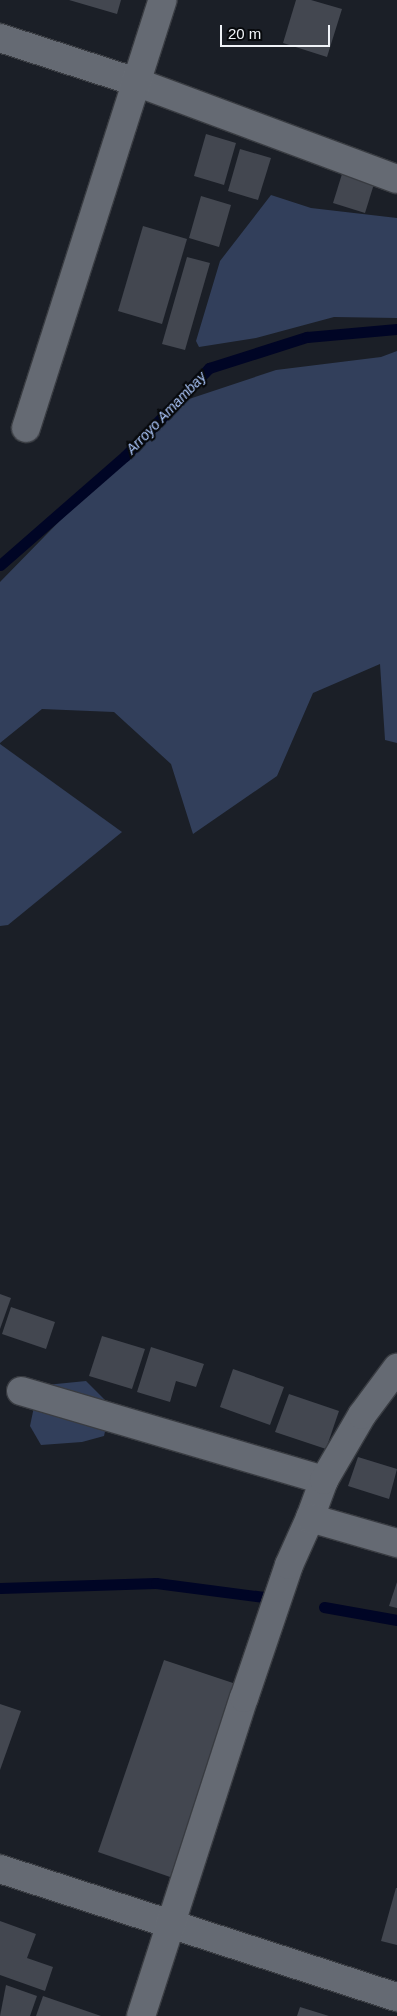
<!DOCTYPE html>
<style>
body{margin:0}
#map{position:relative;width:397px;height:2016px;overflow:hidden;background:#1b1f27;font-family:Helvetica,sans-serif}
div>[style]{position:absolute}
[style*='--x']{left:calc(var(--x)*1px);top:calc(var(--y)*1px);width:calc(var(--w)*1px);rotate:calc(var(--a)*1deg)}
.green>*{inset:0;background:#323f5b}
.stream>*{height:11px;margin:-5.5px;padding:0 5.5px;transform-origin:5.5px;border-radius:5.5px;background:#000525}
.building>*{inset:0;background:#434750}
.roads{filter:drop-shadow(1px 0 #393c42) drop-shadow(-1px 0 #393c42) drop-shadow(0 1px #393c42) drop-shadow(0 -1px #393c42)}
.minor>*{height:28px;margin:-14px;padding:0 14px;transform-origin:14px;border-radius:14px;background:#656a73}
span{translate:-50% -50%;white-space:nowrap;text-align:center;line-height:1.15;-webkit-text-stroke:4.5px #07090c;paint-order:stroke}
.water-label{font-size:14px;color:#acc7fb;font-style:italic}
.scale{position:absolute;left:220px;top:25px;width:110px;height:22px;box-sizing:border-box;border:2px solid #f0f3f8;border-top:0;padding-left:6px;font-size:15px;line-height:18px;white-space:nowrap;color:#f0f3f8;-webkit-text-stroke:4px #07090c;paint-order:stroke}
</style>
<div id="map">
<div class="green">
<div style="clip-path:polygon(271px 195px,311px 208px,397px 218px,397px 318px,334px 317px,256px 338px,199px 347px,196px 341px,220px 261px)"></div>
<div style="clip-path:polygon(397px 351px,397px 743px,385px 740px,380px 664px,313px 693px,277px 776px,193px 834px,171px 764px,114px 712px,42px 709px,0 743px,0 582px,174px 404px,276px 370px,381px 357px)"></div>
<div style="clip-path:polygon(0 744px,122px 832px,8px 925px,0 926px)"></div>
<div style="clip-path:polygon(86px 1381px,111px 1406px,104px 1436px,82px 1442px,41px 1445px,30px 1426px,35px 1402px,46px 1385px)"></div>
</div>
<div class="stream">
<div style="--x:0;--y:565;--w:166;--a:-41.1"></div>
<div style="--x:125;--y:456;--w:122;--a:-46.3"></div>
<div style="--x:209;--y:368;--w:103;--a:-17.6"></div>
<div style="--x:307;--y:337;--w:90;--a:-5.1"></div>
<div style="--x:0;--y:1588;--w:156;--a:-1.8"></div>
<div style="--x:156;--y:1583;--w:109;--a:7.4"></div>
<div style="--x:324;--y:1607;--w:74;--a:10.1"></div>
</div>
<div class="building">
<div style="clip-path:polygon(69px 0,121px 0,117px 14px)"></div>
<div style="clip-path:polygon(296px 0,311px 0,342px 9px,327px 57px,283px 43px)"></div>
<div style="clip-path:polygon(206px 134px,236px 143px,224px 185px,194px 176px)"></div>
<div style="clip-path:polygon(240px 149px,271px 158px,258px 200px,228px 191px)"></div>
<div style="clip-path:polygon(342px 174px,374px 184px,365px 213px,333px 203px)"></div>
<div style="clip-path:polygon(201px 196px,231px 205px,219px 247px,189px 238px)"></div>
<div style="clip-path:polygon(143px 226px,187px 239px,162px 324px,118px 311px)"></div>
<div style="clip-path:polygon(187px 257px,210px 263px,185px 350px,162px 344px)"></div>
<div style="clip-path:polygon(0 1294px,11px 1298px,0 1329px)"></div>
<div style="clip-path:polygon(11px 1307px,55px 1322px,46px 1349px,2px 1334px)"></div>
<div style="clip-path:polygon(102px 1336px,145px 1349px,132px 1389px,89px 1376px)"></div>
<div style="clip-path:polygon(151px 1347px,204px 1364px,196px 1387px,176px 1381px,170px 1402px,137px 1392px)"></div>
<div style="clip-path:polygon(233px 1369px,284px 1387px,270px 1425px,220px 1407px)"></div>
<div style="clip-path:polygon(289px 1394px,339px 1411px,326px 1449px,275px 1432px)"></div>
<div style="clip-path:polygon(358px 1457px,397px 1469px,389px 1499px,348px 1486px)"></div>
<div style="clip-path:polygon(397px 1582px,397px 1608px,389px 1606px)"></div>
<div style="clip-path:polygon(164px 1660px,239px 1685px,173px 1878px,98px 1852px)"></div>
<div style="clip-path:polygon(0 1704px,21px 1711px,0 1770px)"></div>
<div style="clip-path:polygon(396px 1888px,397px 1888px,397px 1945px,381px 1941px)"></div>
<div style="clip-path:polygon(0 1921px,36px 1934px,27px 1958px,53px 1967px,45px 1991px,0 1975px)"></div>
<div style="clip-path:polygon(6px 1985px,37px 1996px,30px 2016px,0 2016px)"></div>
<div style="clip-path:polygon(43px 1996px,101px 2016px,36px 2016px)"></div>
<div style="clip-path:polygon(300px 2007px,329px 2016px,297px 2016px)"></div>
</div>
<div class="roads">
<div class="minor">
<div style="--x:0;--y:38;--w:143;--a:17.9"></div>
<div style="--x:136;--y:82;--w:278;--a:20.4"></div>
<div style="--x:26;--y:428;--w:449;--a:-72.3"></div>
<div style="--x:21;--y:1391;--w:316;--a:16.4"></div>
<div style="--x:324;--y:1480;--w:40;--a:110.2"></div>
<div style="--x:324;--y:1480;--w:75;--a:-59.7"></div>
<div style="--x:362;--y:1415;--w:59;--a:-53.3"></div>
<div style="--x:0;--y:1869;--w:417;--a:17.9"></div>
<div style="--x:141;--y:2016;--w:334;--a:-72.1"></div>
<div style="--x:244;--y:1698;--w:140;--a:-71.3"></div>
<div style="--x:289;--y:1565;--w:51;--a:-65.9"></div>
<div style="--x:310;--y:1518;--w:91;--a:16"></div>
</div>
</div>
<div class="water-label">
<span style="left:166px;top:413px;rotate:-46deg">Arroyo Amambay</span>
</div>
<div class="scale">20 m</div>
</div>
